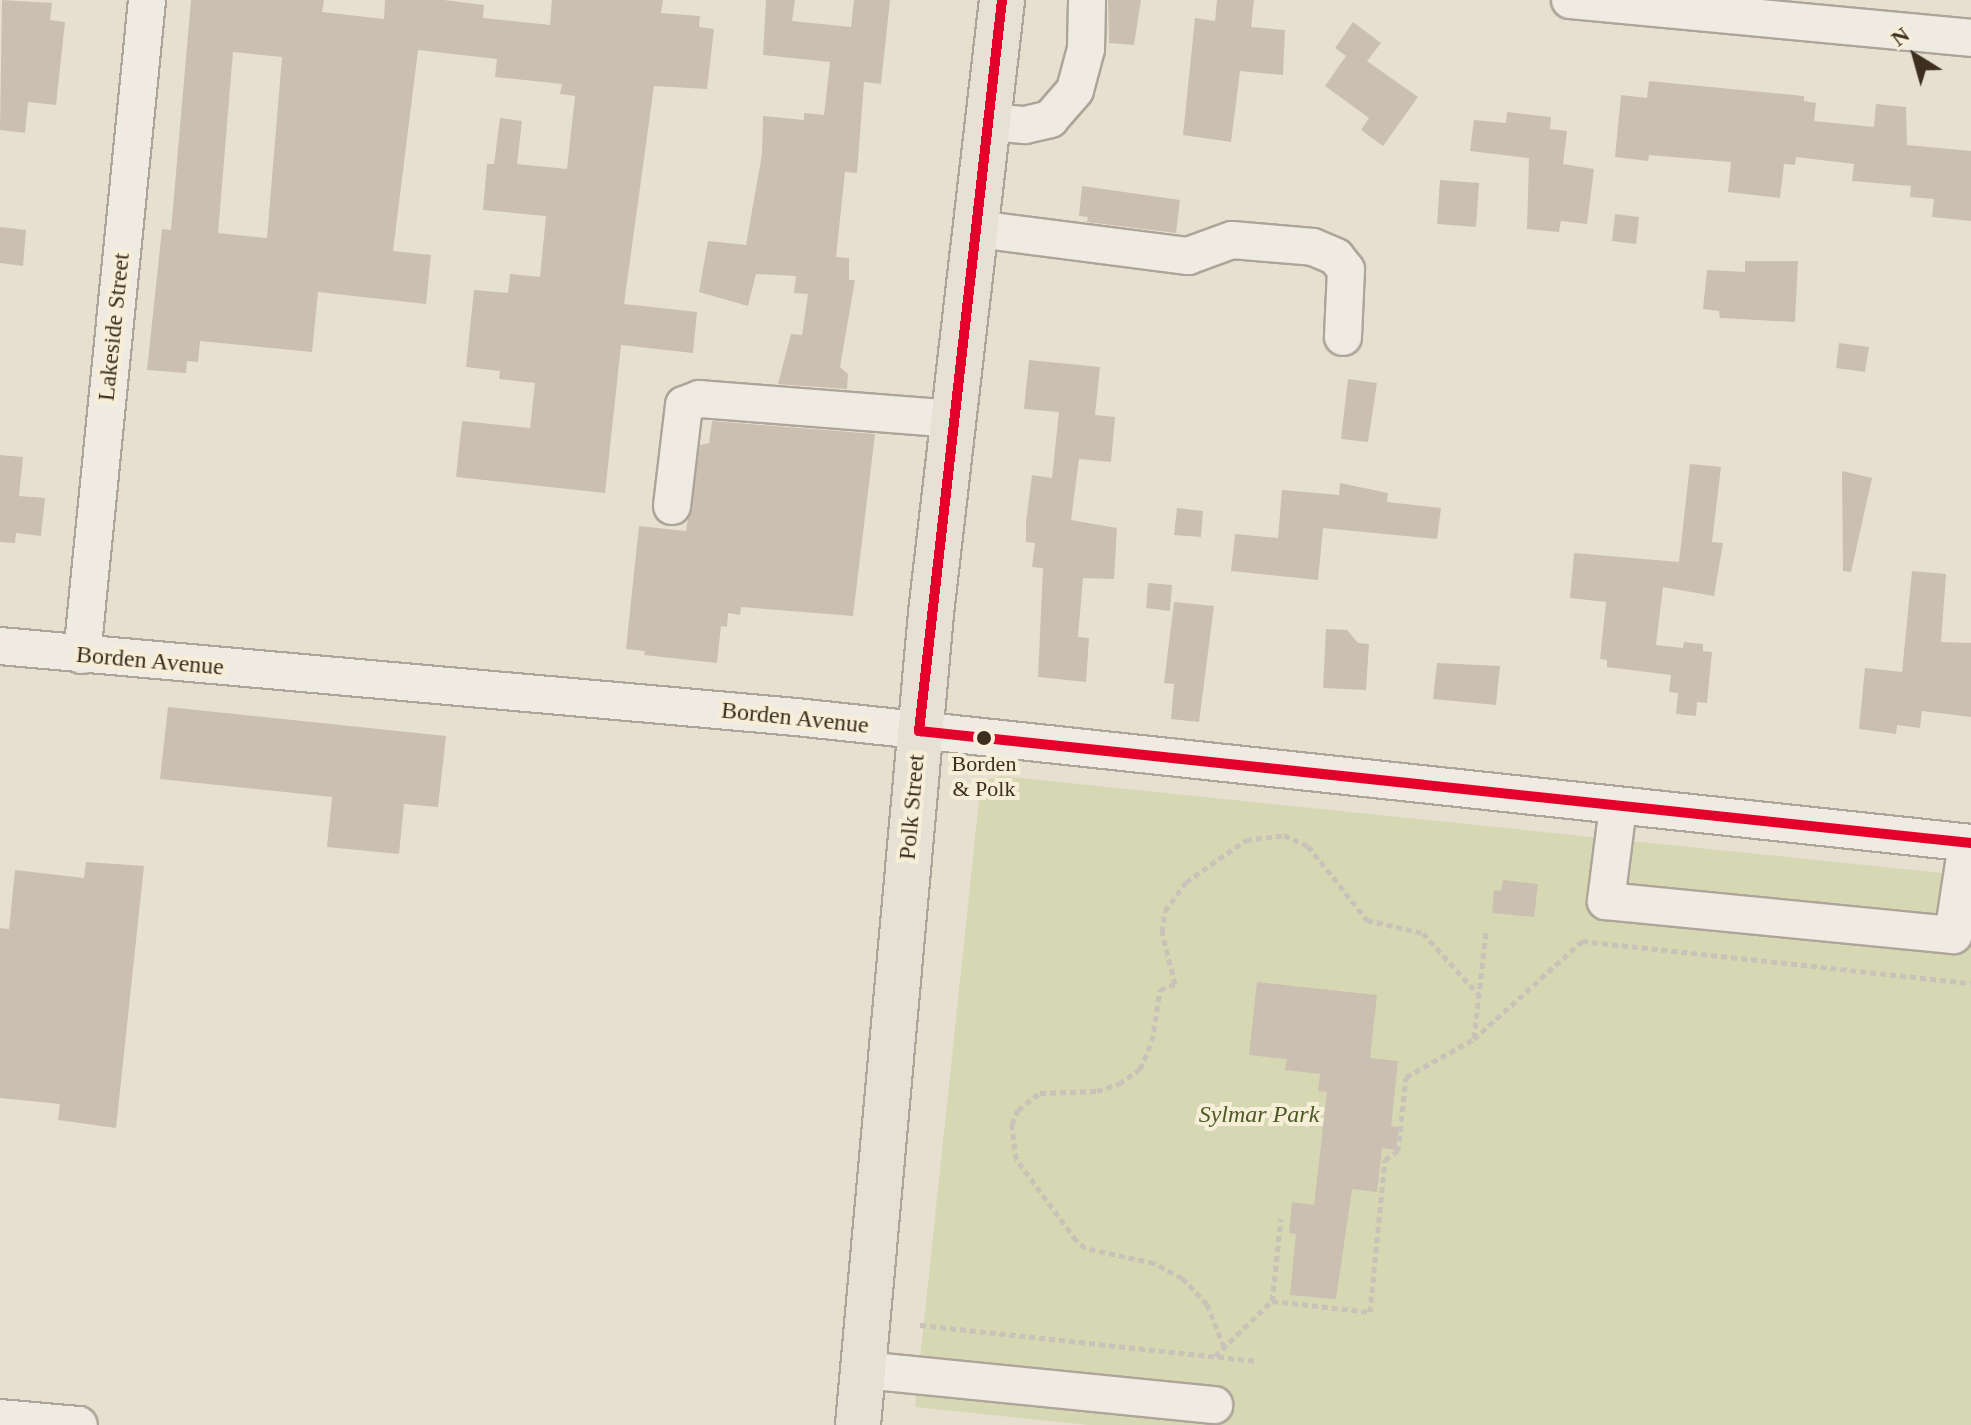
<!DOCTYPE html>
<style>
body{margin:0}
#map{position:relative;width:1971px;height:1425px;overflow:hidden;background:#e7e0d1;font-family:"Times New Roman",serif}
div>[style]{position:absolute}
[style*='--x']{left:calc(var(--x)*1px);top:calc(var(--y)*1px);width:calc(var(--w)*1px);rotate:calc(var(--a)*1deg)}
.green>*{inset:0;background:#d6d7b3}
.building>*{inset:0;background:#cbbfb2}
.path>*{height:5px;margin-top:-2.5px;transform-origin:0;background:repeating-linear-gradient(90deg,#c8c2b9 0 6px,transparent 0 10px)}
.roads{filter:drop-shadow(2px 0 #ada599) drop-shadow(-2px 0 #ada599) drop-shadow(0 2px #ada599) drop-shadow(0 -2px #ada599)}
.minor>*{height:36px;margin:-18px;padding:0 18px;transform-origin:18px;border-radius:18px;background:#efebe3}
.major>*{height:44px;margin:-22px;padding:0 22px;transform-origin:22px;border-radius:22px;background:#e6e1d4}
.bus-1>*{height:10px;margin:-5px;padding:0 5px;transform-origin:5px;border-radius:5px;background:#e4002b}
.dots>*{width:22px;height:22px;translate:-50% -50%;box-sizing:border-box;border:4px solid #f7eed8;border-radius:50%}
span{translate:-50% -50%;white-space:nowrap;text-align:center;line-height:1.15;-webkit-text-stroke:8px #f7eed8;paint-order:stroke}
.bus-label{font-size:22px;color:#3d2e20}
.street-label{font-size:24px;color:#3d2e20}
.park-label{font-size:24px;color:#4d5a26;font-style:italic}
.north{position:absolute;left:1875px;top:16px;width:80px;height:80px;-webkit-text-stroke:6px #f7eed8;paint-order:stroke;rotate:323deg;font-size:22px;font-weight:700;line-height:32px;text-align:center;color:#3d2e20}
.north::after{content:'';display:block;margin:auto;width:28px;height:36px;background:#3d2e20;clip-path:polygon(50% 0,100% 100%,50% 72%,0 100%)}
</style>
<div id="map">
<div class="green">
<div style="clip-path:polygon(1001px 776px,1971px 876px,1971px 1425px,1089px 1425px,915px 1407px,980px 791px,987px 780px)"></div>
</div>
<div class="building">
<div style="clip-path:polygon(2px 0,52px 3px,50px 20px,65px 22px,56px 105px,28px 102px,25px 133px,0 130px)"></div>
<div style="clip-path:polygon(evenodd,191px 0,324px 0,322px 12px,384px 19px,385px 0,444px 0,484px 5px,483px 18px,550px 25px,552px 0,663px 0,661px 13px,700px 16px,699px 27px,714px 29px,707px 89px,654px 86px,624px 304px,697px 312px,693px 353px,621px 345px,605px 493px,456px 477px,462px 421px,530px 428px,535px 383px,499px 379px,500px 371px,466px 367px,474px 290px,508px 293px,510px 274px,540px 277px,546px 216px,483px 210px,487px 164px,494px 164px,500px 118px,522px 121px,517px 164px,567px 169px,575px 96px,560px 94px,562px 84px,495px 77px,497px 59px,418px 50px,393px 251px,431px 255px,426px 304px,318px 292px,312px 352px,200px 341px,198px 362px,187px 361px,186px 373px,147px 370px,162px 229px,171px 230px,191px 0,233px 52px,282px 57px,267px 238px,218px 233px,233px 52px)"></div>
<div style="clip-path:polygon(766px 0,795px 0,792px 21px,851px 27px,854px 0,890px 0,881px 84px,864px 82px,857px 173px,845px 172px,836px 257px,849px 258px,849px 280px,855px 280px,840px 367px,848px 374px,847px 389px,778px 384px,791px 334px,802px 335px,808px 294px,794px 293px,796px 276px,756px 274px,748px 306px,699px 292px,708px 241px,746px 245px,762px 154px,763px 116px,804px 120px,804px 113px,824px 115px,830px 62px,763px 55px)"></div>
<div style="clip-path:polygon(1108px 0,1141px 0,1134px 45px,1109px 43px)"></div>
<div style="clip-path:polygon(1217px 0,1254px 0,1251px 27px,1285px 30px,1283px 75px,1240px 71px,1231px 142px,1183px 135px,1195px 18px,1215px 21px)"></div>
<div style="clip-path:polygon(1353px 22px,1381px 43px,1367px 61px,1418px 97px,1383px 146px,1361px 130px,1369px 118px,1325px 86px,1346px 56px,1335px 48px)"></div>
<div style="clip-path:polygon(1649px 81px,1804px 96px,1804px 101px,1816px 103px,1814px 121px,1874px 127px,1876px 104px,1906px 107px,1907px 145px,1971px 151px,1971px 221px,1932px 217px,1934px 199px,1910px 197px,1911px 186px,1852px 181px,1854px 164px,1796px 157px,1795px 165px,1784px 164px,1780px 198px,1728px 192px,1731px 162px,1649px 155px,1648px 161px,1615px 157px,1621px 95px,1647px 98px)"></div>
<div style="clip-path:polygon(1507px 112px,1551px 117px,1550px 129px,1567px 131px,1563px 164px,1594px 169px,1587px 224px,1561px 221px,1559px 232px,1527px 229px,1529px 158px,1470px 151px,1474px 120px,1506px 123px)"></div>
<div style="clip-path:polygon(1440px 180px,1479px 183px,1476px 227px,1437px 224px)"></div>
<div style="clip-path:polygon(1082px 186px,1180px 200px,1176px 233px,1087px 222px,1088px 217px,1079px 216px)"></div>
<div style="clip-path:polygon(1615px 214px,1639px 217px,1636px 244px,1612px 241px)"></div>
<div style="clip-path:polygon(0 227px,26px 230px,23px 266px,0 263px)"></div>
<div style="clip-path:polygon(1745px 261px,1798px 261px,1795px 322px,1720px 318px,1719px 311px,1703px 309px,1707px 270px,1745px 272px)"></div>
<div style="clip-path:polygon(1839px 343px,1869px 347px,1865px 372px,1836px 368px)"></div>
<div style="clip-path:polygon(1029px 360px,1100px 367px,1095px 415px,1115px 417px,1111px 462px,1079px 459px,1071px 520px,1117px 528px,1114px 579px,1083px 578px,1078px 637px,1089px 638px,1086px 682px,1038px 677px,1043px 568px,1032px 567px,1035px 543px,1026px 542px,1026px 522px,1032px 475px,1052px 478px,1059px 412px,1024px 409px)"></div>
<div style="clip-path:polygon(1348px 379px,1377px 383px,1368px 442px,1341px 439px)"></div>
<div style="clip-path:polygon(712px 421px,875px 434px,853px 616px,741px 607px,740px 615px,728px 613px,727px 627px,721px 626px,717px 663px,644px 655px,645px 651px,626px 649px,639px 526px,686px 531px,700px 445px,709px 443px)"></div>
<div style="clip-path:polygon(0 455px,23px 457px,19px 496px,45px 498px,41px 536px,16px 533px,15px 543px,0 542px)"></div>
<div style="clip-path:polygon(1690px 464px,1721px 467px,1712px 542px,1723px 543px,1714px 596px,1663px 587px,1656px 645px,1683px 648px,1684px 642px,1703px 644px,1703px 651px,1712px 652px,1707px 703px,1697px 702px,1696px 716px,1676px 714px,1678px 693px,1669px 692px,1671px 675px,1607px 667px,1607px 660px,1600px 659px,1606px 602px,1570px 598px,1574px 553px,1679px 562px)"></div>
<div style="clip-path:polygon(1842px 471px,1872px 478px,1851px 572px,1843px 571px)"></div>
<div style="clip-path:polygon(1340px 483px,1388px 493px,1387px 502px,1441px 508px,1437px 539px,1323px 528px,1318px 580px,1231px 571px,1235px 534px,1278px 538px,1282px 490px,1339px 495px)"></div>
<div style="clip-path:polygon(1177px 508px,1203px 511px,1201px 537px,1174px 535px)"></div>
<div style="clip-path:polygon(1912px 571px,1946px 574px,1941px 642px,1971px 643px,1971px 717px,1922px 711px,1920px 728px,1897px 725px,1896px 734px,1859px 729px,1865px 668px,1902px 672px)"></div>
<div style="clip-path:polygon(1148px 583px,1172px 585px,1170px 611px,1146px 608px)"></div>
<div style="clip-path:polygon(1174px 602px,1214px 606px,1199px 722px,1171px 719px,1174px 684px,1164px 683px)"></div>
<div style="clip-path:polygon(1326px 629px,1347px 630px,1358px 643px,1369px 644px,1366px 690px,1323px 688px)"></div>
<div style="clip-path:polygon(1437px 663px,1500px 666px,1496px 705px,1433px 699px)"></div>
<div style="clip-path:polygon(168px 707px,446px 736px,438px 807px,404px 804px,399px 854px,327px 847px,332px 797px,160px 779px)"></div>
<div style="clip-path:polygon(86px 862px,144px 866px,116px 1128px,58px 1120px,60px 1104px,0 1098px,0 928px,9px 929px,15px 870px,84px 878px)"></div>
<div style="clip-path:polygon(1503px 880px,1538px 884px,1534px 917px,1492px 913px,1494px 890px,1501px 891px)"></div>
<div style="clip-path:polygon(1257px 982px,1377px 995px,1370px 1058px,1398px 1061px,1391px 1126px,1399px 1127px,1396px 1150px,1382px 1148px,1377px 1192px,1352px 1189px,1336px 1299px,1290px 1295px,1296px 1234px,1289px 1233px,1292px 1202px,1314px 1205px,1327px 1092px,1318px 1091px,1320px 1074px,1285px 1070px,1287px 1059px,1249px 1055px)"></div>
</div>
<div class="path">
<div style="--x:1474;--y:1038;--w:107;--a:-83.5"></div>
<div style="--x:1272;--y:1301;--w:99;--a:6.4"></div>
<div style="--x:1370;--y:1312;--w:153;--a:-84.4"></div>
<div style="--x:1385;--y:1160;--w:16;--a:-35"></div>
<div style="--x:1398;--y:1151;--w:74;--a:-83.8"></div>
<div style="--x:1406;--y:1077;--w:78;--a:-29.2"></div>
<div style="--x:1474;--y:1039;--w:146;--a:-42.2"></div>
<div style="--x:1582;--y:941;--w:391;--a:6.2"></div>
<div style="--x:920;--y:1325;--w:338;--a:6.1"></div>
<div style="--x:1224;--y:1347;--w:46;--a:-111.6"></div>
<div style="--x:1207;--y:1304;--w:36;--a:-134"></div>
<div style="--x:1182;--y:1278;--w:32;--a:-152"></div>
<div style="--x:1154;--y:1263;--w:71;--a:-167.7"></div>
<div style="--x:1085;--y:1248;--w:12;--a:-138"></div>
<div style="--x:1076;--y:1240;--w:101;--a:-126.5"></div>
<div style="--x:1016;--y:1159;--w:35;--a:-97"></div>
<div style="--x:1012;--y:1124;--w:15;--a:-67"></div>
<div style="--x:1018;--y:1110;--w:28;--a:-38"></div>
<div style="--x:1040;--y:1093;--w:57;--a:-2"></div>
<div style="--x:1097;--y:1091;--w:23;--a:-18"></div>
<div style="--x:1119;--y:1084;--w:26;--a:-36"></div>
<div style="--x:1140;--y:1069;--w:30;--a:-67"></div>
<div style="--x:1152;--y:1041;--w:52;--a:-81.1"></div>
<div style="--x:1160;--y:990;--w:16;--a:-22"></div>
<div style="--x:1175;--y:984;--w:54;--a:-104"></div>
<div style="--x:1162;--y:932;--w:21;--a:-82"></div>
<div style="--x:1165;--y:911;--w:36;--a:-54"></div>
<div style="--x:1186;--y:882;--w:73;--a:-35"></div>
<div style="--x:1246;--y:840;--w:38;--a:-7"></div>
<div style="--x:1284;--y:835;--w:26;--a:25"></div>
<div style="--x:1308;--y:846;--w:95;--a:51.4"></div>
<div style="--x:1367;--y:920;--w:57;--a:13.1"></div>
<div style="--x:1423;--y:933;--w:84;--a:47.9"></div>
<div style="--x:1215;--y:1356;--w:79;--a:-44"></div>
<div style="--x:1272;--y:1301;--w:83;--a:-83.8"></div>
</div>
<div class="roads">
<div class="minor">
<div style="--x:1570;--y:0;--w:403;--a:5.4"></div>
<div style="--x:989;--y:122;--w:36;--a:5"></div>
<div style="--x:1025;--y:125;--w:26;--a:-13"></div>
<div style="--x:1050;--y:119;--w:38;--a:-49"></div>
<div style="--x:1075;--y:90;--w:42;--a:-75"></div>
<div style="--x:1086;--y:49;--w:49;--a:-88.8"></div>
<div style="--x:977;--y:229;--w:213;--a:7.3"></div>
<div style="--x:1188;--y:256;--w:47;--a:-20"></div>
<div style="--x:1232;--y:240;--w:81;--a:4.9"></div>
<div style="--x:1313;--y:247;--w:25;--a:23"></div>
<div style="--x:1336;--y:257;--w:16;--a:52"></div>
<div style="--x:1346;--y:270;--w:67;--a:92.6"></div>
<div style="--x:672;--y:506;--w:102;--a:-83.2"></div>
<div style="--x:684;--y:405;--w:17;--a:-21"></div>
<div style="--x:700;--y:399;--w:256;--a:4.5"></div>
<div style="--x:0;--y:646;--w:799;--a:5.1"></div>
<div style="--x:796;--y:717;--w:1182;--a:6.12"></div>
<div style="--x:82;--y:655;--w:658;--a:-84.33"></div>
<div style="--x:1618;--y:807;--w:95;--a:97.3"></div>
<div style="--x:1606;--y:901;--w:349;--a:5.6"></div>
<div style="--x:1953;--y:935;--w:93;--a:-81.3"></div>
<div style="--x:863;--y:1370;--w:353;--a:5.7"></div>
<div style="--x:0;--y:1418;--w:79;--a:5.1"></div>
</div>
<div class="major">
<div style="--x:858;--y:1425;--w:815;--a:-84.86"></div>
<div style="--x:931;--y:613;--w:617;--a:-83.39"></div>
</div>
</div>
<div class="bus-1">
<div style="--x:1002;--y:0;--w:736;--a:96.48"></div>
<div style="--x:919;--y:731;--w:1058;--a:6.08"></div>
</div>
<div class="dots">
<div style="left:984px;top:738px;background:#3d2e20"></div>
</div>
<div class="bus-label">
<span style="left:984px;top:776px">Borden<br>&amp; Polk</span>
</div>
<div class="street-label">
<span style="left:114px;top:327px;rotate:-84deg">Lakeside Street</span>
<span style="left:150px;top:661px;rotate:5deg">Borden Avenue</span>
<span style="left:795px;top:718px;rotate:6deg">Borden Avenue</span>
<span style="left:912px;top:807px;rotate:-85deg">Polk Street</span>
</div>
<div class="park-label">
<span style="left:1259px;top:1115px">Sylmar Park</span>
</div>
<div class="north">N</div>
</div>
